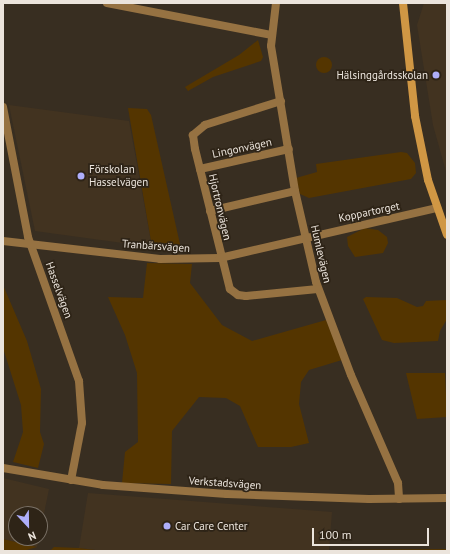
<!DOCTYPE html>
<meta charset="utf-8">
<style>
body{margin:0}
#map{position:relative;width:450px;height:554px;overflow:hidden;background:#382e21;font-family:"PT Sans",sans-serif}
div>[style]{position:absolute}
[style*='--x']{left:calc(var(--x)*1px);top:calc(var(--y)*1px);width:calc(var(--w)*1px);rotate:calc(var(--a)*1deg)}
.built>*{inset:0;background:#423320}
.green>*{inset:0;background:#543500}
.round{border-radius:50%}
.street>*{height:8px;margin:-4px;padding:0 4px;transform-origin:4px;border-radius:4px;background:#967242}
.secondary>*{height:8px;margin:-4px;padding:0 4px;transform-origin:4px;border-radius:4px;background:#d09744}
.dots>*{width:11px;height:11px;translate:-50% -50%;box-sizing:border-box;border:2px solid #2e2417;border-radius:50%}
span{translate:-50% -50%;white-space:nowrap;text-align:center;line-height:1.15;-webkit-text-stroke:3.5px #2e2417;paint-order:stroke}
.poi-label{font-size:11px;color:#ebe4dc}
.right{translate:-100% -50%;text-align:right}
.left{translate:0 -50%;text-align:left}
.street-label{font-size:11px;color:#ebe4dc}
.frame{position:absolute;inset:0;border:4px solid #ebe4dc;pointer-events:none}
.north{position:absolute;left:8px;top:506px;width:40px;height:40px;box-sizing:border-box;background:#2e2417;border:1px solid #7a7166;border-radius:50%;rotate:158deg;font-size:11px;font-weight:700;line-height:16px;text-align:center;color:#ebe4dc}
.north::after{content:'';display:block;margin:auto;width:14px;height:18px;background:#aeaefa;clip-path:polygon(50% 0,100% 100%,50% 72%,0 100%)}
.scale{position:absolute;left:312px;top:528px;width:117px;height:18px;box-sizing:border-box;border:2px solid #ebe4dc;border-top:0;padding-left:5px;font-size:12px;line-height:14px;white-space:nowrap;color:#ebe4dc;-webkit-text-stroke:3px #2e2417;paint-order:stroke}
</style>
<div id="map">
<div class="built">
<div style="clip-path:polygon(424px 3px,447px 3px,447px 175px,433px 125px,417px 25px)"></div>
<div style="clip-path:polygon(9px 105px,129px 121px,152px 247px,35px 231px)"></div>
<div style="clip-path:polygon(3px 478px,49px 489px,40px 533px,40px 514px,16px 514px,16px 538px,39px 538px,37px 547px,3px 539px)"></div>
<div style="clip-path:polygon(88px 493px,332px 512px,329px 550px,103px 551px,79px 548px)"></div>
</div>
<div class="green">
<div style="clip-path:polygon(258px 40px,263px 57px,261px 61px,213px 77px,188px 91px,185px 87px,239px 55px)"></div>
<div class="round" style="left:316px;top:57px;width:16px;height:16px"></div>
<div style="clip-path:polygon(128px 108px,147px 109px,151px 115px,182px 253px,152px 247px)"></div>
<div style="clip-path:polygon(401px 152px,407px 153px,415px 163px,416px 173px,411px 179px,309px 198px,300px 194px,296px 178px,317px 172px,316px 164px)"></div>
<div style="clip-path:polygon(365px 228px,378px 230px,387px 237px,388px 243px,383px 253px,355px 257px,348px 246px,347px 237px)"></div>
<div style="clip-path:polygon(147px 263px,192px 264px,190px 283px,222px 325px,252px 341px,326px 320px,342px 360px,309px 370px,301px 382px,299px 404px,309px 443px,291px 447px,258px 447px,240px 406px,226px 398px,199px 397px,172px 431px,171px 484px,122px 483px,125px 452px,138px 442px,137px 373px,125px 335px,108px 297px,143px 298px)"></div>
<div style="clip-path:polygon(3px 285px,27px 341px,41px 389px,40px 432px,44px 444px,38px 468px,13px 462px,23px 432px,21px 405px,3px 348px)"></div>
<div style="clip-path:polygon(366px 297px,397px 298px,417px 307px,423px 306px,426px 301px,447px 300px,447px 319px,440px 331px,438px 341px,394px 343px,382px 340px,363px 299px)"></div>
<div style="clip-path:polygon(406px 373px,445px 373px,447px 417px,417px 419px)"></div>
<div style="clip-path:polygon(3px 539px,37px 547px,23px 551px,3px 551px)"></div>
<div style="clip-path:polygon(54px 547px,79px 548px,103px 551px,50px 551px)"></div>
<div style="clip-path:polygon(447px 549px,447px 551px,328px 551px,329px 550px)"></div>
</div>
<div class="street">
<div style="--x:107;--y:3;--w:167;--a:11"></div>
<div style="--x:276;--y:3;--w:43;--a:96.6"></div>
<div style="--x:271;--y:46;--w:147;--a:80.6"></div>
<div style="--x:295;--y:191;--w:93;--a:77"></div>
<div style="--x:316;--y:282;--w:99;--a:69.4"></div>
<div style="--x:351;--y:375;--w:118;--a:66.5"></div>
<div style="--x:398;--y:483;--w:16;--a:86"></div>
<div style="--x:281;--y:101;--w:80;--a:162.5"></div>
<div style="--x:205;--y:125;--w:16;--a:140"></div>
<div style="--x:193;--y:135;--w:14;--a:82"></div>
<div style="--x:195;--y:149;--w:144;--a:76"></div>
<div style="--x:230;--y:289;--w:10;--a:37"></div>
<div style="--x:238;--y:295;--w:8;--a:7"></div>
<div style="--x:246;--y:296;--w:72;--a:-5.6"></div>
<div style="--x:3;--y:107;--w:132;--a:79.1"></div>
<div style="--x:28;--y:237;--w:153;--a:70.5"></div>
<div style="--x:79;--y:381;--w:42;--a:85.9"></div>
<div style="--x:82;--y:423;--w:58;--a:100.9"></div>
<div style="--x:200;--y:169;--w:91;--a:-12.7"></div>
<div style="--x:210;--y:211;--w:87;--a:-13.2"></div>
<div style="--x:3;--y:241;--w:158;--a:6.5"></div>
<div style="--x:160;--y:259;--w:60;--a:-1"></div>
<div style="--x:220;--y:258;--w:223;--a:-13"></div>
<div style="--x:3;--y:468;--w:101;--a:9.6"></div>
<div style="--x:103;--y:485;--w:124;--a:4.2"></div>
<div style="--x:227;--y:494;--w:142;--a:2"></div>
<div style="--x:369;--y:499;--w:78;--a:-0.7"></div>
</div>
<div class="secondary">
<div style="--x:403;--y:3;--w:114;--a:83.9"></div>
<div style="--x:415;--y:116;--w:65;--a:78.5"></div>
<div style="--x:428;--y:180;--w:58;--a:70.9"></div>
</div>
<div class="dots">
<div style="left:436px;top:75px;background:#aeaefa"></div>
<div style="left:81px;top:176px;background:#aeaefa"></div>
<div style="left:167px;top:526px;background:#aeaefa"></div>
</div>
<div class="poi-label">
<span class="right" style="left:428px;top:75px">Hälsinggårdsskolan</span>
<span class="left" style="left:89px;top:176px">Förskolan<br>Hasselvägen</span>
<span class="left" style="left:175px;top:526px">Car Care Center</span>
</div>
<div class="street-label">
<span style="left:242px;top:148px;rotate:-12deg">Lingonvägen</span>
<span style="left:220px;top:207px;rotate:77deg">Hjortronvägen</span>
<span style="left:369px;top:212px;rotate:-12deg">Koppartorget</span>
<span style="left:156px;top:246px;rotate:4deg">Tranbärsvägen</span>
<span style="left:321px;top:254px;rotate:77deg">Humlevägen</span>
<span style="left:59px;top:290px;rotate:70deg">Hasselvägen</span>
<span style="left:225px;top:483px;rotate:4deg">Verkstadsvägen</span>
</div>
<div class="frame"></div>
<div class="north">N</div>
<div class="scale">100 m</div>
</div>
